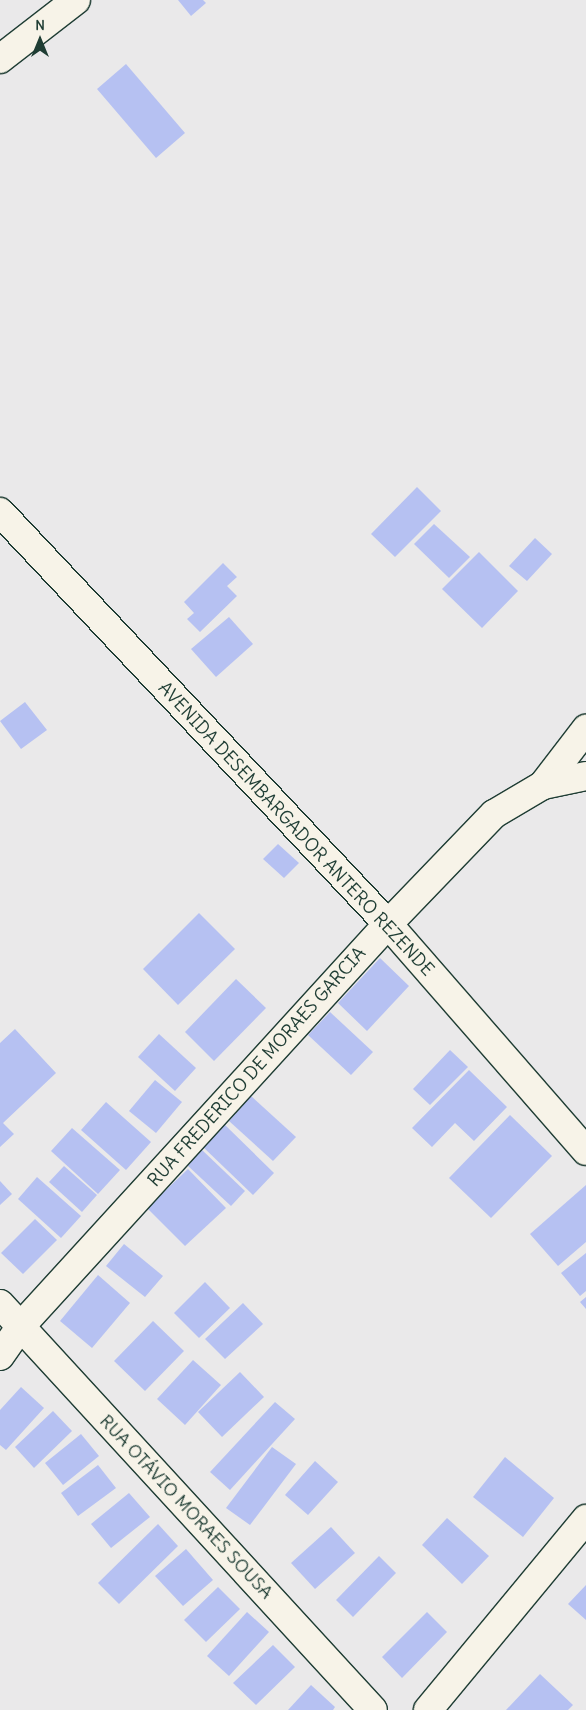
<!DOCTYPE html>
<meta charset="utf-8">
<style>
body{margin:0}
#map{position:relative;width:586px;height:1710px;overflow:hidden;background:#eae9ea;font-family:Delius,sans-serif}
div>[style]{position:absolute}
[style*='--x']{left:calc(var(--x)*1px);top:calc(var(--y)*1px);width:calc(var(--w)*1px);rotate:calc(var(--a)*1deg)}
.building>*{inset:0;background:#b6c1f2}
.roads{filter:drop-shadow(1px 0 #1f3d34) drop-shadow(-1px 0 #1f3d34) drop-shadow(0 1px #1f3d34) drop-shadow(0 -1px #1f3d34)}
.street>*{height:28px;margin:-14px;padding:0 14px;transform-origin:14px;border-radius:14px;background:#f7f3e8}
span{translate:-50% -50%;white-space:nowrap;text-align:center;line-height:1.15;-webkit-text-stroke:4px #f7f3e8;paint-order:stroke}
.street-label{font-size:18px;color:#1f3d34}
.north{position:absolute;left:15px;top:15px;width:50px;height:50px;-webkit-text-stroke:4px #f7f3e8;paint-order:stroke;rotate:0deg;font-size:14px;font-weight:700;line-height:20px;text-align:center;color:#1f3d34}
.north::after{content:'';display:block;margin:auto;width:18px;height:22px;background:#1f3d34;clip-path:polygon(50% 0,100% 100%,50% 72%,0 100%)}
</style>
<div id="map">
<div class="building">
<div style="clip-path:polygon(178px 0,203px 0,206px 3px,191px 16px)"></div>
<div style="clip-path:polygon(126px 64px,185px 133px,156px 158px,97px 89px)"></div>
<div style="clip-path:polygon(417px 487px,441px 511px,395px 557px,371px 534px)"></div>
<div style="clip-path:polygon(434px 524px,470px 557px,449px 578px,414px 544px)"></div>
<div style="clip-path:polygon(535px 538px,552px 554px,527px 581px,509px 566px)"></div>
<div style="clip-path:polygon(479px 552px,518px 591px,482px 628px,442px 589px)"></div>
<div style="clip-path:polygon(223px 563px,237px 577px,227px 586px,237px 596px,200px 632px,187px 619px,194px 613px,184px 602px)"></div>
<div style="clip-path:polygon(229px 617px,253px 644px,216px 677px,191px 649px)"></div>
<div style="clip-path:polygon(25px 702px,47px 730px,21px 749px,0 721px)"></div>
<div style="clip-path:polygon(278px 844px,299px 863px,284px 878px,263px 859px)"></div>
<div style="clip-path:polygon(199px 913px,235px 949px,178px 1005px,143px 969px)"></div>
<div style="clip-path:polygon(380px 958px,409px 986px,367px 1031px,338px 1003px)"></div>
<div style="clip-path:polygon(236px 979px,266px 1008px,214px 1061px,185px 1032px)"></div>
<div style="clip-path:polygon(330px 1012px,373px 1052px,351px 1075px,308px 1035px)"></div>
<div style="clip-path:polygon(15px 1029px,56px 1073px,3px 1123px,14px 1134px,0 1147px,0 1043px)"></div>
<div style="clip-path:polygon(159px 1034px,196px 1068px,175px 1091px,138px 1057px)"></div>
<div style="clip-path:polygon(450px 1050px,468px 1067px,430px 1105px,413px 1089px)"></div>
<div style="clip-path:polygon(469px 1070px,507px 1107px,474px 1141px,455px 1123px,432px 1147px,412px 1128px)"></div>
<div style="clip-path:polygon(155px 1080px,182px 1102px,156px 1133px,129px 1111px)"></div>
<div style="clip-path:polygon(251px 1096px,296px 1137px,273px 1161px,229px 1121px)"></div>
<div style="clip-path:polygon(106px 1102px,151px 1142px,126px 1170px,81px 1130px)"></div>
<div style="clip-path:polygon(510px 1115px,552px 1156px,491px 1218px,449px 1178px)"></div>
<div style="clip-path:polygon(224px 1124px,274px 1173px,253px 1195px,202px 1146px)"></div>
<div style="clip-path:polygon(72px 1128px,120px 1170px,98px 1194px,51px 1151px)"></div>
<div style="clip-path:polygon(201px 1149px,245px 1191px,231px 1206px,187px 1165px)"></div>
<div style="clip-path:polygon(64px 1166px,97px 1195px,82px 1212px,49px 1182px)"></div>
<div style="clip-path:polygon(188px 1169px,226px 1208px,185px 1246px,147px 1208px)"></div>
<div style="clip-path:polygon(37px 1177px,81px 1216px,61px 1238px,18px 1199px)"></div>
<div style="clip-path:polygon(0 1181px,12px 1194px,0 1205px)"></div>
<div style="clip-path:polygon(586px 1185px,586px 1242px,558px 1266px,530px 1234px)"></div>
<div style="clip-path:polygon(35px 1219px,57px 1240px,23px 1274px,1px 1253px)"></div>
<div style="clip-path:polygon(124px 1244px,163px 1276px,145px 1297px,106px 1266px)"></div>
<div style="clip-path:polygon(586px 1253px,586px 1291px,580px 1296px,561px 1273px)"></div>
<div style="clip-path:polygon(98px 1275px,130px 1303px,92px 1348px,60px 1321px)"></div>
<div style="clip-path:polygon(205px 1282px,230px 1308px,199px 1338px,174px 1313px)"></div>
<div style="clip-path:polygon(586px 1297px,586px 1309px,580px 1302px)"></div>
<div style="clip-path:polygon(243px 1303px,263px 1324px,225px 1359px,205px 1339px)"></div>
<div style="clip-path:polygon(153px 1321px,184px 1351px,145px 1391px,114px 1361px)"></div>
<div style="clip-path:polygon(193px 1360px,221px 1385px,185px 1425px,157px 1399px)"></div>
<div style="clip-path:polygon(240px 1372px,264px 1397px,222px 1437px,198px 1412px)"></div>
<div style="clip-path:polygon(21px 1387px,44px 1408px,6px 1450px,0 1445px,0 1410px)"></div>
<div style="clip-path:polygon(275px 1402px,295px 1419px,230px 1490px,210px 1472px)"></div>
<div style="clip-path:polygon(53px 1411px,72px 1431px,34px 1468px,15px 1447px)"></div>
<div style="clip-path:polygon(81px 1434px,99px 1456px,63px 1485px,45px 1463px)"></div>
<div style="clip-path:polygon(272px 1447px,296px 1464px,250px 1525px,226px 1508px)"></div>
<div style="clip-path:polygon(505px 1457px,554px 1498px,523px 1537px,473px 1497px)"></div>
<div style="clip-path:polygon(315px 1461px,338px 1482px,308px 1515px,285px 1495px)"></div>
<div style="clip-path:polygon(98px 1465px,116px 1488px,78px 1516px,61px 1493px)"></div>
<div style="clip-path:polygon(129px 1493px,150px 1517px,111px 1548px,91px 1524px)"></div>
<div style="clip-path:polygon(447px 1518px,489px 1556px,462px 1584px,422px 1545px)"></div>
<div style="clip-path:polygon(158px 1524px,178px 1546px,119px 1604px,98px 1583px)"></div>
<div style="clip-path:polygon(331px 1527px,355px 1553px,315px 1589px,291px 1563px)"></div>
<div style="clip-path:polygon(186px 1549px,213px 1580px,183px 1606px,155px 1576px)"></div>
<div style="clip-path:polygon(379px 1556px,396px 1573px,353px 1617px,336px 1600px)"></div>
<div style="clip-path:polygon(586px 1585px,586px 1620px,568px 1604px)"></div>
<div style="clip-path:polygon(218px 1587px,240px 1609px,206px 1642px,184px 1620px)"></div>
<div style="clip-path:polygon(247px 1612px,269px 1632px,229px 1676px,207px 1656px)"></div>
<div style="clip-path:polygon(427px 1612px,447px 1632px,402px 1678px,382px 1657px)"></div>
<div style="clip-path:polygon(273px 1645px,295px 1667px,256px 1705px,233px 1683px)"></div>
<div style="clip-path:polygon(540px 1674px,573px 1705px,568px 1710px,506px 1710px)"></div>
<div style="clip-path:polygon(311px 1685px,335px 1707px,333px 1710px,288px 1710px)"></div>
</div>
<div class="roads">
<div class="street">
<div style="--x:0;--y:59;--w:96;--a:-37.8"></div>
<div style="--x:0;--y:512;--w:566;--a:46.72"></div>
<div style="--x:388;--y:924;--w:301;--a:48.9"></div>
<div style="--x:543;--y:785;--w:71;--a:-52.5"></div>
<div style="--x:0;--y:1304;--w:551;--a:47.43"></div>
<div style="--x:0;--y:1356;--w:35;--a:-55"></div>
<div style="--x:20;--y:1327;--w:546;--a:-47.6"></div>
<div style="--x:388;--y:924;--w:153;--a:-46.1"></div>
<div style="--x:494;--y:814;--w:57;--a:-30.6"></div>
<div style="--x:543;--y:785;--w:44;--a:-11.8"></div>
<div style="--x:428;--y:1710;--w:248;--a:-50.4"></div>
</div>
</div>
<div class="street-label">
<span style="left:296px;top:829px;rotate:47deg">AVENIDA DESEMBARGADOR ANTERO REZENDE</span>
<span style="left:257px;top:1067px;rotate:-48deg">RUA FREDERICO DE MORAES GARCIA</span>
<span style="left:186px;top:1507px;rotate:47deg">RUA OTÁVIO MORAES SOUSA</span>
</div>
<div class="north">N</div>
</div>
